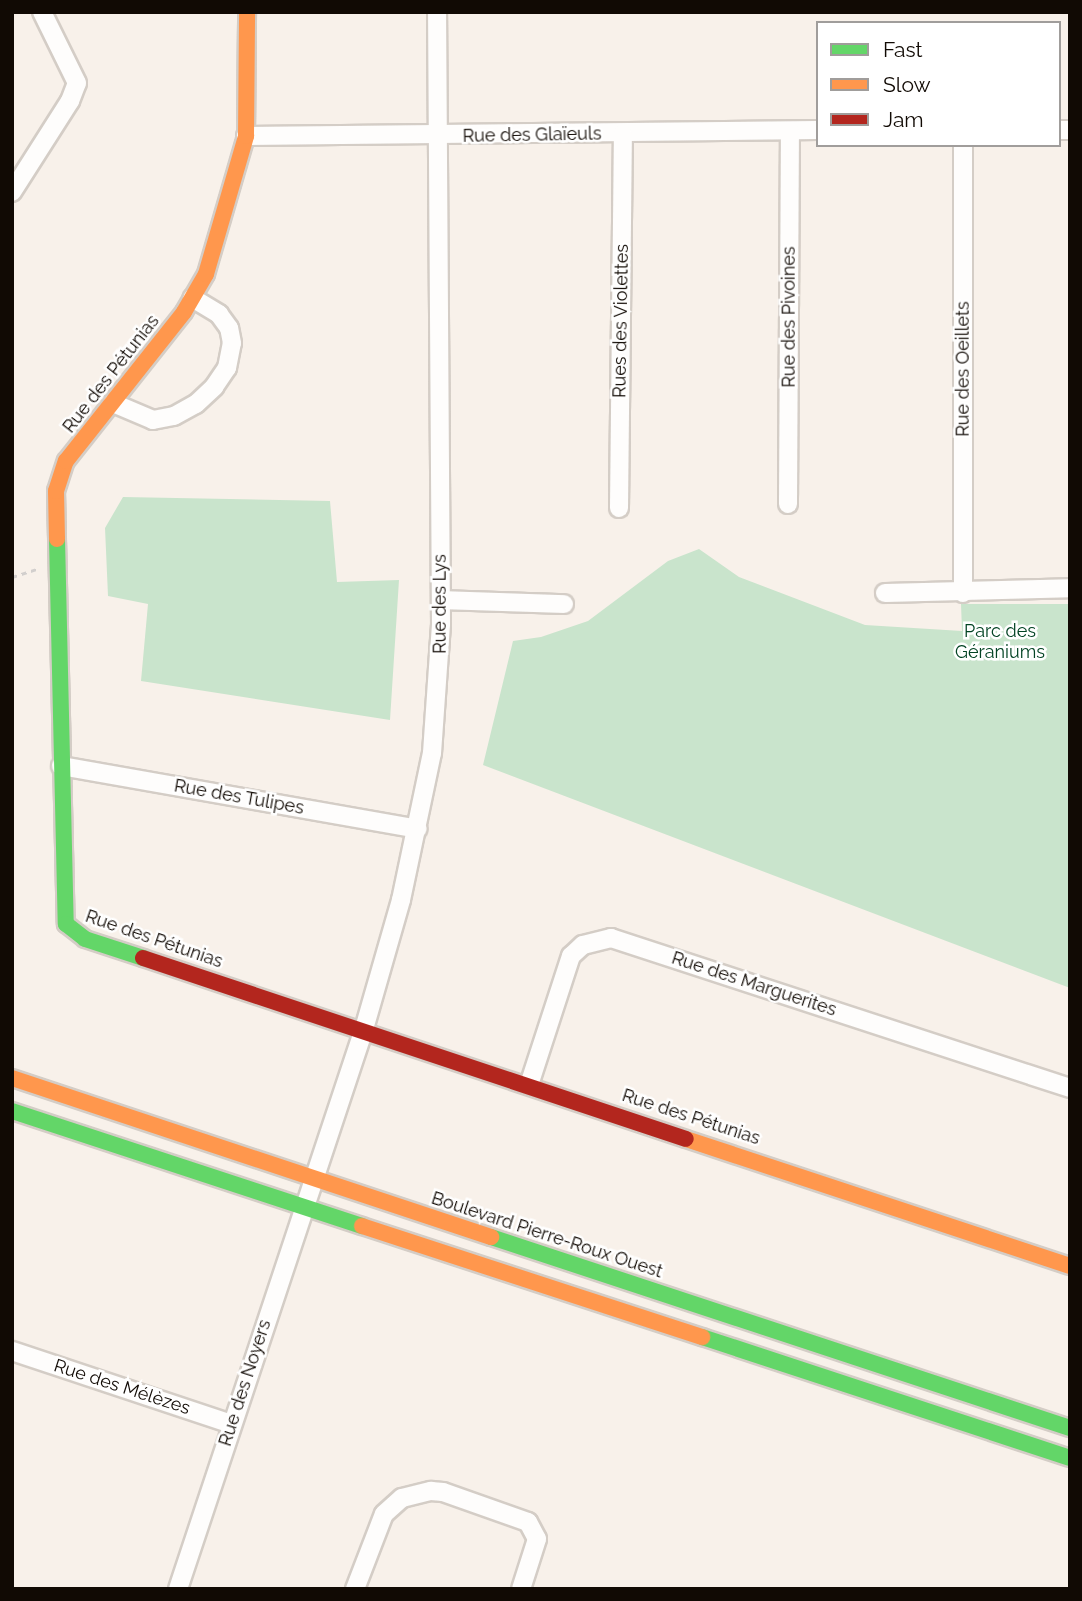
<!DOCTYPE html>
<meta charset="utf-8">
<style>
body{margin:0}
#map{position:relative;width:1082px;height:1601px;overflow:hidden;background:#f8f1ea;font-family:Raleway,sans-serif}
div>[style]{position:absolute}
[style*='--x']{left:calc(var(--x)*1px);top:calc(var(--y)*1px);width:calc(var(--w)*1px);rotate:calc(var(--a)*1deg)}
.green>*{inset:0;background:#c9e4cc}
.path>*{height:2.5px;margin-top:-1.25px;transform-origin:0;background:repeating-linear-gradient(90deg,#d2cfcd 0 5px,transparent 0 10px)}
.roads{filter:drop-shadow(2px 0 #d4cdc6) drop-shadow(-2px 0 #d4cdc6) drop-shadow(0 2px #d4cdc6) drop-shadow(0 -2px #d4cdc6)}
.street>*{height:18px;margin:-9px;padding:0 9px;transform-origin:9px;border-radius:9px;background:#fefdfc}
.fast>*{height:16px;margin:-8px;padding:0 8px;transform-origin:8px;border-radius:8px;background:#63d668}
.slow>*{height:16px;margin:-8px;padding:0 8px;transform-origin:8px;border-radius:8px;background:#ff974d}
.jam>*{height:16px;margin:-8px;padding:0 8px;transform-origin:8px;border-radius:8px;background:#b3261e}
span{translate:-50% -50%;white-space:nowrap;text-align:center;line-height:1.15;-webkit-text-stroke:5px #fff;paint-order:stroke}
.street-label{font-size:18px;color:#110a04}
.park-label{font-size:18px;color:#024323}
.frame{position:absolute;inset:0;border:14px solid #110a04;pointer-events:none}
.legend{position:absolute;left:816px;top:21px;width:245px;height:126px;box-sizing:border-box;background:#fff;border:2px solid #a09d9b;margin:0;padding:9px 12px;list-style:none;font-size:21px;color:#110a04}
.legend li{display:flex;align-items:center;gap:14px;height:35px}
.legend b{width:35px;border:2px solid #a09d9b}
</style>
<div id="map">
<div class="green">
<div style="clip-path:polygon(123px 497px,330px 501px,337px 582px,399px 580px,390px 720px,141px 681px,148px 604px,108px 596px,105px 528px)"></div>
<div style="clip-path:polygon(699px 549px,739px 577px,865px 625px,962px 631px,961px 604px,1070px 604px,1070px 988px,483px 765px,513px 641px,541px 637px,588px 621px,668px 561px)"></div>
</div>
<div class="path">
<div style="--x:12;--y:577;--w:28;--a:-18"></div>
</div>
<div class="roads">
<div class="street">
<div style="--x:1059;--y:130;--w:11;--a:0"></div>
<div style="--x:246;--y:136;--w:572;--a:-0.6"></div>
<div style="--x:12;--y:192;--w:108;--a:-57.5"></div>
<div style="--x:70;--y:101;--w:19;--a:-69"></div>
<div style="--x:77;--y:83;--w:79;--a:-116.2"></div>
<div style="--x:113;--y:403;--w:43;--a:23"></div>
<div style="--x:153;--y:420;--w:21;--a:-11"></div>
<div style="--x:174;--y:416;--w:25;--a:-29"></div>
<div style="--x:196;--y:404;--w:25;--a:-43"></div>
<div style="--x:214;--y:387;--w:23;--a:-56"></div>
<div style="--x:227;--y:368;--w:25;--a:-79"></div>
<div style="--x:232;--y:343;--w:15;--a:-101"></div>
<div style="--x:229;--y:328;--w:17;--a:-126"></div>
<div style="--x:219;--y:314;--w:31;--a:-149"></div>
<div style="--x:788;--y:504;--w:373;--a:-89.7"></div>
<div style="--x:619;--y:508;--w:374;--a:-89.4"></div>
<div style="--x:885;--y:593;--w:185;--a:-1.5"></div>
<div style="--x:963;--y:593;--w:448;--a:-90"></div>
<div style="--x:441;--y:600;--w:123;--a:1.9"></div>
<div style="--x:61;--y:766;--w:362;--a:10"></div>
<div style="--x:529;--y:1085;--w:136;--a:-72"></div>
<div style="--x:571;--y:956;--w:16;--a:-43"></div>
<div style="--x:583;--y:945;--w:29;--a:-14"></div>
<div style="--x:611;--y:938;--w:483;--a:18.1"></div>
<div style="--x:12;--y:1351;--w:231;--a:18.4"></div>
<div style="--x:178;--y:1589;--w:590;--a:-71.63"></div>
<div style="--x:364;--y:1029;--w:134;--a:-74"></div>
<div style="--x:401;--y:900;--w:150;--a:-78.1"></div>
<div style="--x:432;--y:753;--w:129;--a:-86"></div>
<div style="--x:441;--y:624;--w:612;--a:-90.37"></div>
<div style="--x:355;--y:1589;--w:80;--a:-68.9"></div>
<div style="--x:384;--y:1514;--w:24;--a:-42"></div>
<div style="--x:402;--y:1498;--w:30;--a:-14"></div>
<div style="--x:431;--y:1491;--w:12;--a:5"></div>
<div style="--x:443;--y:1492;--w:90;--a:19.4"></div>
<div style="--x:528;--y:1522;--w:19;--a:62"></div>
<div style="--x:537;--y:1539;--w:52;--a:107.7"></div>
</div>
<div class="fast">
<div style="--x:57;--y:539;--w:385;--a:88.7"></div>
<div style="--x:66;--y:924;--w:24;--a:38"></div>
<div style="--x:85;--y:939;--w:61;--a:18.1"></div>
<div style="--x:12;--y:1111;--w:368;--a:18.2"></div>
<div style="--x:491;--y:1237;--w:610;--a:18.26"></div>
<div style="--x:702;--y:1337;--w:387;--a:18.2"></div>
</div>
<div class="slow">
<div style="--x:57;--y:539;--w:48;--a:-91.2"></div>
<div style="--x:56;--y:491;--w:32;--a:-72"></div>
<div style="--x:66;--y:461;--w:190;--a:-51.6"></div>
<div style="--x:184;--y:312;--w:44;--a:-59.9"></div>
<div style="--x:206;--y:274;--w:144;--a:-73.8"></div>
<div style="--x:246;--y:136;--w:124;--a:-89.5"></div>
<div style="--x:12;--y:1078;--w:505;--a:18.36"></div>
<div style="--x:686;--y:1139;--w:404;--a:18.3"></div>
<div style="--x:362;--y:1226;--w:358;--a:18.1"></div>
</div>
<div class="jam">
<div style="--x:143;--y:958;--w:572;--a:18.43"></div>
</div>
</div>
<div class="street-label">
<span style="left:532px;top:135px;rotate:-1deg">Rue des Glaïeuls</span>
<span style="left:789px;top:317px;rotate:-90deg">Rue des Pivoines</span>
<span style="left:621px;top:321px;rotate:-89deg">Rues des Violettes</span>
<span style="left:963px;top:369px;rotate:-90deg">Rue des Oeillets</span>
<span style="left:111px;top:374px;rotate:-52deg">Rue des Pétunias</span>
<span style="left:440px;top:604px;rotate:-90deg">Rue des Lys</span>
<span style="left:239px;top:797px;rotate:10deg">Rue des Tulipes</span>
<span style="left:154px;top:939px;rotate:19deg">Rue des Pétunias</span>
<span style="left:754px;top:984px;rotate:18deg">Rue des Marguerites</span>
<span style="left:691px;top:1117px;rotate:18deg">Rue des Pétunias</span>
<span style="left:547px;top:1235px;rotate:18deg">Boulevard Pierre-Roux Ouest</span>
<span style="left:245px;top:1383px;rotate:-72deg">Rue des Noyers</span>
<span style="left:122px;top:1387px;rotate:18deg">Rue des Mélèzes</span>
</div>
<div class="park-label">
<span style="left:1000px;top:642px">Parc des<br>Géraniums</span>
</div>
<div class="frame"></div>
<ul class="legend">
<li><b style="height:9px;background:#63d668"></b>Fast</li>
<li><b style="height:9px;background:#ff974d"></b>Slow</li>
<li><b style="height:9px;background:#b3261e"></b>Jam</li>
</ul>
</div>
